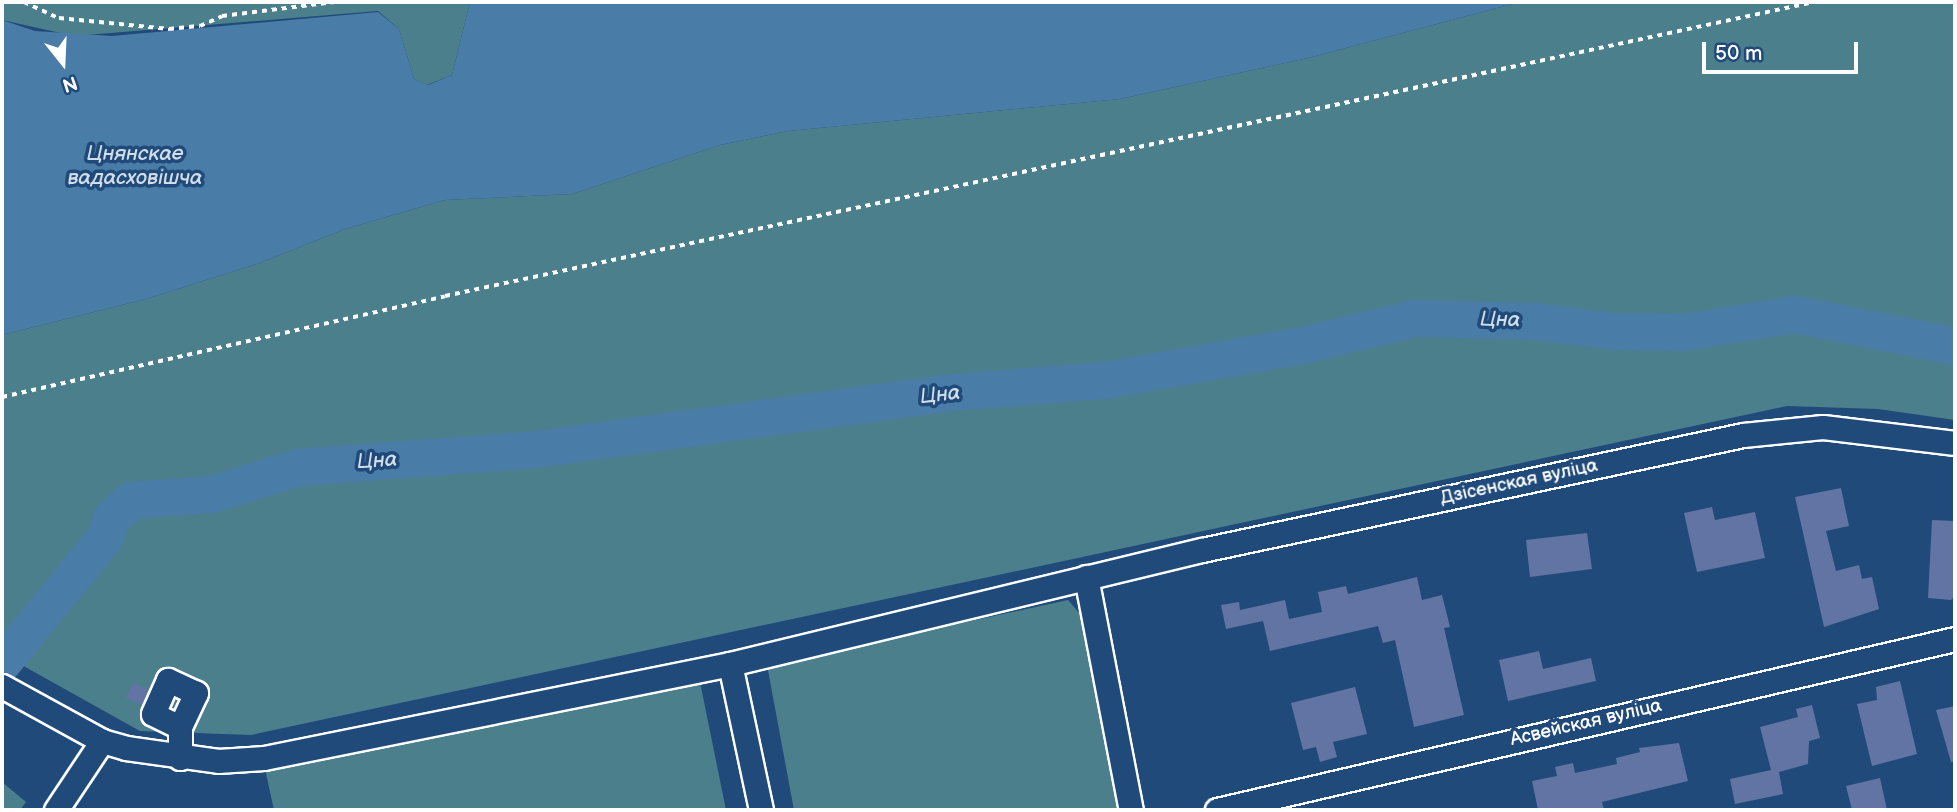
<!DOCTYPE html>
<meta charset="utf-8">
<style>
body{margin:0}
#map{position:relative;width:1957px;height:812px;overflow:hidden;background:#1f4a7a;font-family:"Balsamiq Sans",sans-serif}
div>[style]{position:absolute}
[style*='--x']{left:calc(var(--x)*1px);top:calc(var(--y)*1px);width:calc(var(--w)*1px);rotate:calc(var(--a)*1deg)}
.green>*{inset:0;background:#4c7f8c}
.water>*{inset:0;background:#497ca7}
.river>*{height:37px;margin:-18.5px;padding:0 18.5px;transform-origin:18.5px;border-radius:18.5px;background:#497ca7}
.building>*{inset:0;background:#6274a3}
.path>*{height:3.5px;margin-top:-1.75px;transform-origin:0;background:repeating-linear-gradient(90deg,#fff 0 5px,transparent 0 10px)}
.roads{filter:drop-shadow(2px 0 #fff) drop-shadow(-2px 0 #fff) drop-shadow(0 2px #fff) drop-shadow(0 -2px #fff)}
.minor>*{height:23px;margin:-11.5px;padding:0 11.5px;transform-origin:11.5px;border-radius:11.5px;background:#1f4a7a}
span{translate:-50% -50%;white-space:nowrap;text-align:center;line-height:1.15;-webkit-text-stroke:7px #1f4a7a;paint-order:stroke}
.street-label{font-size:19px;color:#fff}
.water-label{font-size:21px;color:#d2dee9;font-style:italic}
.frame{position:absolute;inset:0;border:4px solid #fff;pointer-events:none}
.north{position:absolute;left:28px;top:28px;width:70px;height:70px;-webkit-text-stroke:5px #1f4a7a;paint-order:stroke;rotate:162deg;font-size:19px;font-weight:700;line-height:28px;text-align:center;color:#fff}
.north::after{content:'';display:block;margin:auto;width:24px;height:32px;background:#fff;clip-path:polygon(50% 0,100% 100%,50% 72%,0 100%)}
.scale{position:absolute;left:1702px;top:42px;width:156px;height:32px;box-sizing:border-box;border:4px solid #fff;border-top:0;padding-left:9px;font-size:21px;line-height:24px;white-space:nowrap;color:#fff;-webkit-text-stroke:5px #1f4a7a;paint-order:stroke}
</style>
<div id="map">
<div class="green">
<div style="clip-path:polygon(2px 2px,470px 2px,452px 75px,427px 85px,414px 79px,399px 29px,378px 11px,74px 36px,2px 20px)"></div>
<div style="clip-path:polygon(1520px 2px,1955px 2px,1955px 420px,1878px 409px,1787px 406px,251px 735px,140px 731px,2px 654px,2px 335px,146px 299px,257px 264px,345px 229px,445px 200px,572px 194px,720px 145px,788px 131px,1120px 99px,1308px 58px)"></div>
<div style="clip-path:polygon(1068px 600px,1088px 623px,1124px 810px,794px 810px,767px 665px)"></div>
<div style="clip-path:polygon(700px 682px,726px 810px,274px 810px,265px 769px)"></div>
<div style="clip-path:polygon(2px 782px,26px 802px,20px 810px,2px 810px)"></div>
</div>
<div class="water">
<div style="clip-path:polygon(470px 2px,1520px 2px,1308px 58px,1120px 99px,788px 131px,720px 145px,572px 194px,445px 200px,345px 229px,257px 264px,146px 299px,2px 335px,2px 20px,35px 31px,112px 36px,378px 12px,399px 29px,414px 79px,428px 85px,452px 75px)"></div>
</div>
<div class="river">
<div style="--x:2;--y:663;--w:161;--a:-50.8"></div>
<div style="--x:104;--y:538;--w:21;--a:-71"></div>
<div style="--x:111;--y:518;--w:26;--a:-43"></div>
<div style="--x:130;--y:500;--w:81;--a:-4.2"></div>
<div style="--x:211;--y:494;--w:91;--a:-17.2"></div>
<div style="--x:298;--y:467;--w:238;--a:-4.3"></div>
<div style="--x:535;--y:449;--w:421;--a:-7.8"></div>
<div style="--x:952;--y:392;--w:153;--a:-4.5"></div>
<div style="--x:1105;--y:380;--w:205;--a:-10.1"></div>
<div style="--x:1307;--y:344;--w:110;--a:-13.7"></div>
<div style="--x:1414;--y:318;--w:121;--a:1.4"></div>
<div style="--x:1535;--y:321;--w:80;--a:7.2"></div>
<div style="--x:1614;--y:331;--w:69;--a:0.8"></div>
<div style="--x:1683;--y:332;--w:112;--a:-9.2"></div>
<div style="--x:1794;--y:314;--w:164;--a:11.2"></div>
</div>
<div class="building">
<div style="clip-path:polygon(1841px 488px,1849px 526px,1826px 531px,1836px 571px,1859px 565px,1862px 579px,1872px 577px,1879px 609px,1824px 627px,1795px 497px)"></div>
<div style="clip-path:polygon(1712px 507px,1715px 520px,1755px 512px,1765px 558px,1697px 572px,1684px 513px)"></div>
<div style="clip-path:polygon(1932px 520px,1955px 521px,1955px 596px,1951px 600px,1928px 598px)"></div>
<div style="clip-path:polygon(1587px 533px,1592px 569px,1530px 577px,1526px 540px)"></div>
<div style="clip-path:polygon(1417px 577px,1422px 600px,1442px 595px,1450px 627px,1444px 628px,1464px 715px,1414px 727px,1395px 640px,1383px 643px,1378px 626px,1270px 651px,1263px 621px,1226px 629px,1221px 605px,1239px 602px,1240px 610px,1285px 600px,1289px 619px,1322px 612px,1318px 592px,1346px 586px,1348px 594px)"></div>
<div style="clip-path:polygon(1539px 651px,1543px 669px,1591px 658px,1596px 681px,1508px 701px,1499px 660px)"></div>
<div style="clip-path:polygon(1900px 681px,1917px 754px,1872px 766px,1857px 704px,1877px 700px,1876px 687px)"></div>
<div style="clip-path:polygon(133px 683px,148px 690px,142px 705px,126px 698px)"></div>
<div style="clip-path:polygon(1355px 687px,1367px 734px,1333px 742px,1337px 757px,1320px 762px,1316px 747px,1303px 750px,1291px 703px)"></div>
<div style="clip-path:polygon(1812px 705px,1820px 738px,1809px 741px,1808px 764px,1779px 772px,1783px 794px,1735px 804px,1730px 779px,1771px 770px,1760px 727px,1798px 717px,1796px 709px)"></div>
<div style="clip-path:polygon(1955px 706px,1955px 762px,1951px 762px,1936px 710px)"></div>
<div style="clip-path:polygon(1679px 743px,1688px 781px,1602px 802px,1604px 810px,1538px 810px,1532px 781px,1557px 776px,1555px 767px,1573px 763px,1575px 773px,1617px 764px,1616px 758px,1640px 752px,1639px 748px)"></div>
<div style="clip-path:polygon(1880px 778px,1887px 810px,1852px 810px,1846px 786px)"></div>
</div>
<div class="path">
<div style="--x:24;--y:2;--w:38;--a:25"></div>
<div style="--x:59;--y:18;--w:111;--a:5.7"></div>
<div style="--x:169;--y:29;--w:31;--a:-6"></div>
<div style="--x:200;--y:26;--w:24;--a:-24"></div>
<div style="--x:222;--y:16;--w:113;--a:-7.1"></div>
<div style="--x:2;--y:397;--w:454;--a:-12.8"></div>
<div style="--x:445;--y:296;--w:1400;--a:-12.12"></div>
</div>
<div class="roads">
<div class="minor">
<div style="--x:1086;--y:577;--w:237;--a:79.1"></div>
<div style="--x:730;--y:664;--w:149;--a:78"></div>
<div style="--x:2;--y:686;--w:114;--a:28.8"></div>
<div style="--x:102;--y:741;--w:25;--a:16"></div>
<div style="--x:126;--y:748;--w:93;--a:8"></div>
<div style="--x:218;--y:761;--w:46;--a:-3.7"></div>
<div style="--x:264;--y:758;--w:475;--a:-11.4"></div>
<div style="--x:730;--y:664;--w:486;--a:-13.6"></div>
<div style="--x:1202;--y:550;--w:553;--a:-12"></div>
<div style="--x:1743;--y:435;--w:80;--a:-5.7"></div>
<div style="--x:1823;--y:427;--w:133;--a:6.9"></div>
<div style="--x:180;--y:758;--w:31;--a:-90"></div>
<div style="--x:180;--y:727;--w:38;--a:-65"></div>
<div style="--x:196;--y:693;--w:31;--a:-155"></div>
<div style="--x:168;--y:680;--w:37;--a:114"></div>
<div style="--x:153;--y:714;--w:30;--a:26"></div>
<div style="--x:56;--y:810;--w:83;--a:-56.3"></div>
<div style="--x:1217;--y:810;--w:758;--a:-13.05"></div>
</div>
</div>
<div class="street-label">
<span style="left:1519px;top:482px;rotate:-12deg">Дзісенская вуліца</span>
<span style="left:1586px;top:723px;rotate:-13deg">Асвейская вуліца</span>
</div>
<div class="water-label">
<span style="left:135px;top:166px">Цнянскае<br>вадасховішча</span>
<span style="left:1500px;top:320px;rotate:1deg">Цна</span>
<span style="left:940px;top:395px;rotate:-7deg">Цна</span>
<span style="left:377px;top:461px;rotate:-4deg">Цна</span>
</div>
<div class="frame"></div>
<div class="north">N</div>
<div class="scale">50 m</div>
</div>
